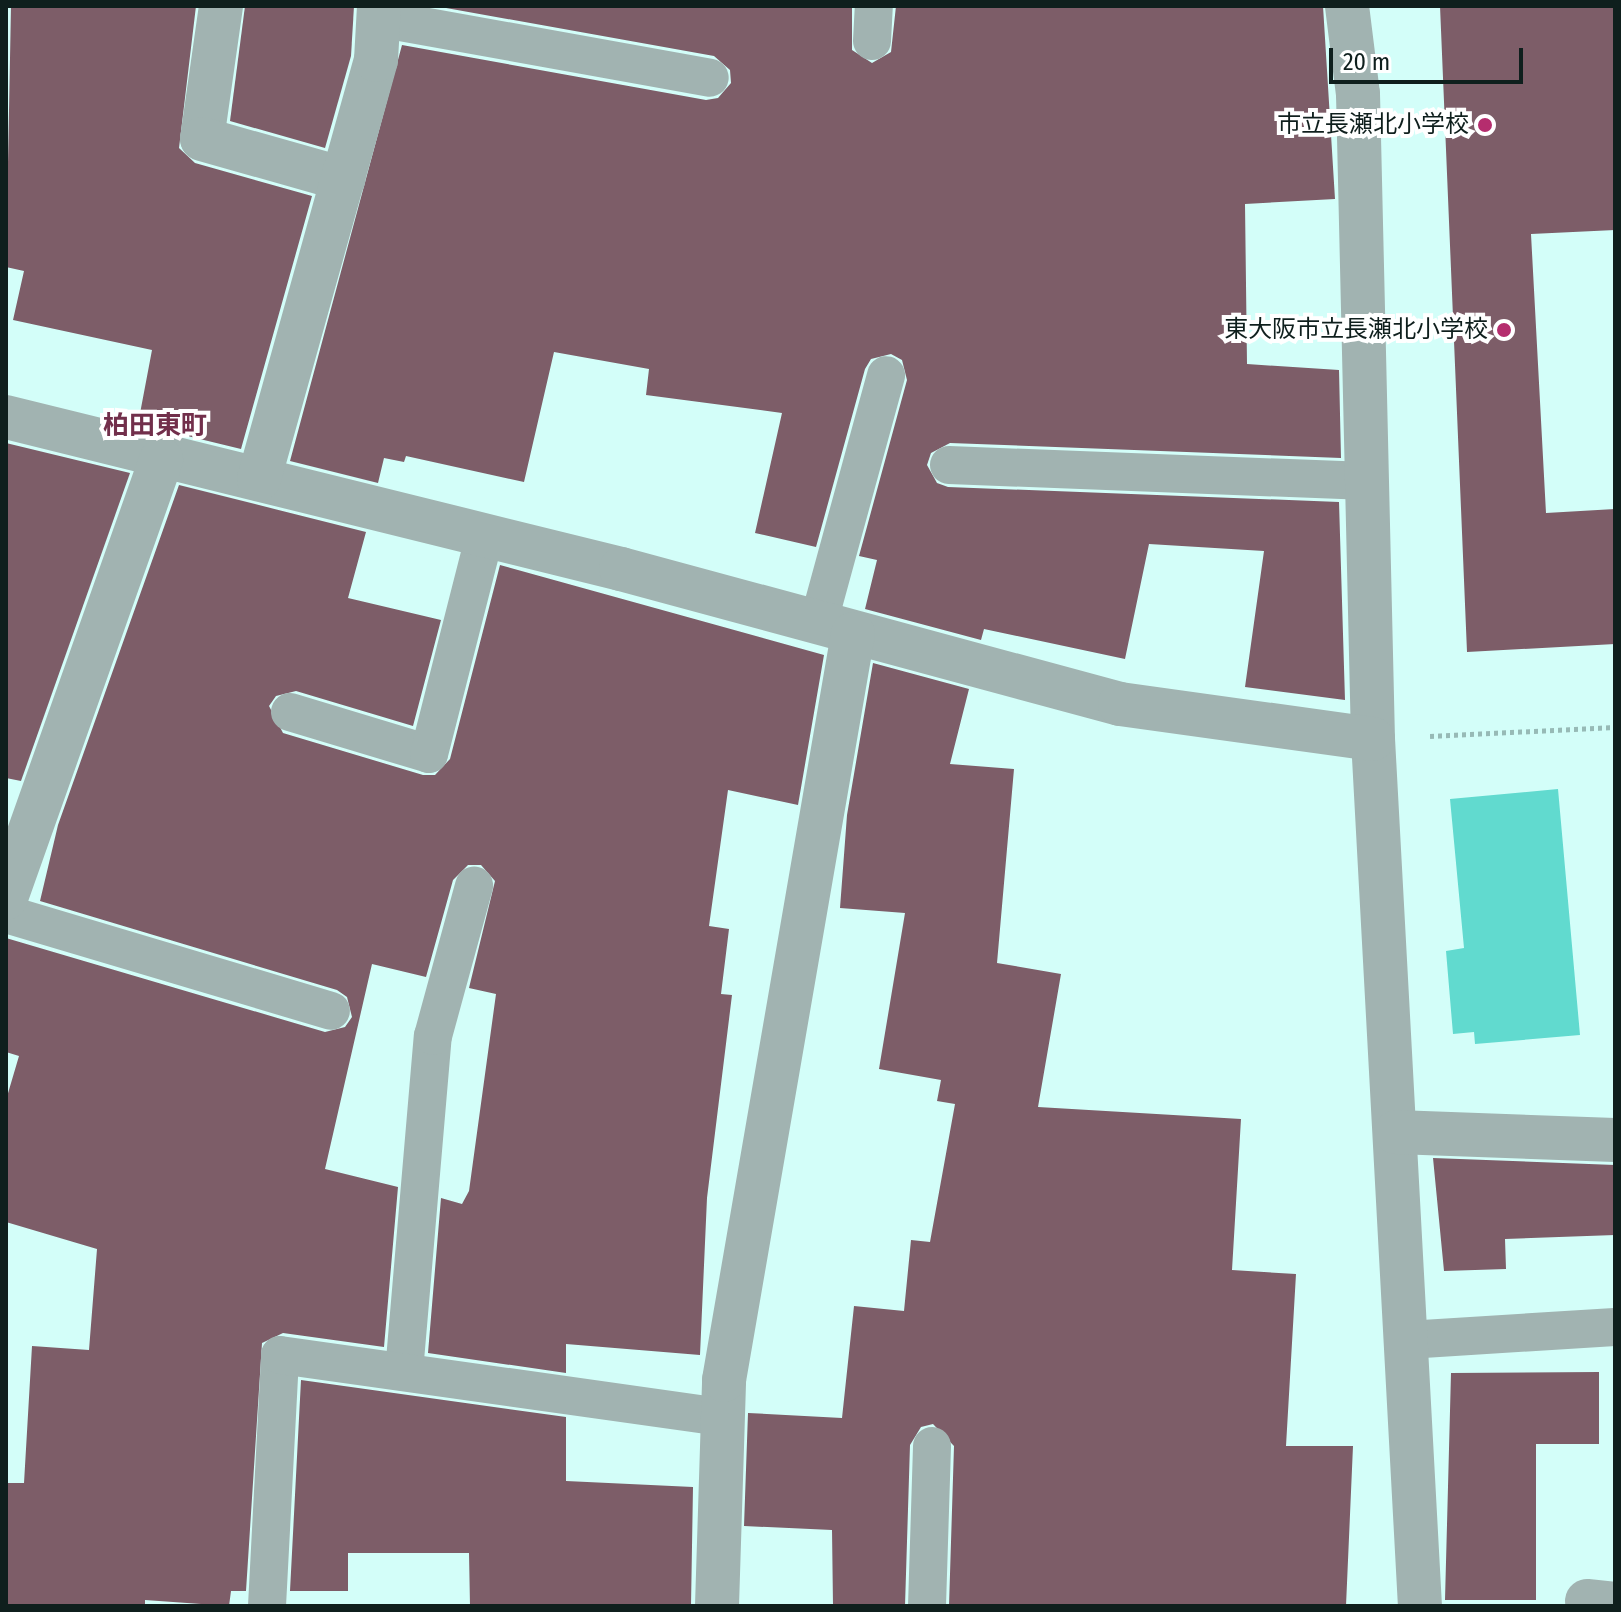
<!DOCTYPE html>
<meta charset="utf-8">
<style>
body{margin:0}
#map{position:relative;width:1621px;height:1612px;overflow:hidden;background:#d3fef9;font-family:"Fira Sans Condensed","Noto Sans JP",sans-serif}
div>[style]{position:absolute}
[style*='--x']{left:calc(var(--x)*1px);top:calc(var(--y)*1px);width:calc(var(--w)*1px);rotate:calc(var(--a)*1deg)}
.water>*{inset:0;background:#61dacf}
.building>*{inset:0;background:#7d5d68}
.path>*{height:5px;margin-top:-2.5px;transform-origin:0;background:repeating-linear-gradient(90deg,#97bab6 0 4px,transparent 0 8px)}
.service>*{height:38px;margin:-19px;padding:0 19px;transform-origin:19px;border-radius:19px;background:#a1b3b1}
.minor>*{height:44px;margin:-22px;padding:0 22px;transform-origin:22px;border-radius:22px;background:#a1b3b1}
.dots>*{width:22px;height:22px;translate:-50% -50%;box-sizing:border-box;border:4px solid #fff;border-radius:50%}
span{translate:-50% -50%;white-space:nowrap;text-align:center;line-height:1.15;-webkit-text-stroke:8px #fff;paint-order:stroke}
.poi-label{font-size:24px;color:#0f1f1d}
.right{translate:-100% -50%;text-align:right}
.neighbourhood-label{font-size:26px;color:#722f4b;font-weight:700}
.frame{position:absolute;inset:0;border:8px solid #0f1f1d;pointer-events:none}
.scale{position:absolute;left:1329px;top:48px;width:194px;height:36px;box-sizing:border-box;border:4px solid #0f1f1d;border-top:0;padding-left:10px;font-size:24px;line-height:28px;white-space:nowrap;color:#0f1f1d;-webkit-text-stroke:6px #fff;paint-order:stroke}
</style>
<div id="map">
<div class="water">
<div style="clip-path:polygon(1558px 789px,1580px 1035px,1475px 1044px,1474px 1032px,1453px 1034px,1446px 951px,1464px 948px,1450px 799px)"></div>
</div>
<div class="building">
<div style="clip-path:polygon(11px 6px,196px 6px,179px 148px,195px 163px,312px 196px,241px 449px,138px 424px,152px 350px,13px 320px,24px 271px,6px 267px)"></div>
<div style="clip-path:polygon(245px 6px,354px 6px,351px 56px,325px 148px,230px 121px)"></div>
<div style="clip-path:polygon(435px 6px,852px 6px,852px 50px,872px 63px,891px 52px,896px 6px,1323px 6px,1335px 199px,1245px 204px,1247px 364px,1339px 370px,1341px 458px,950px 443px,931px 453px,927px 465px,937px 483px,948px 487px,1339px 502px,1345px 700px,1245px 687px,1264px 551px,1149px 544px,1125px 659px,984px 629px,981px 640px,865px 609px,877px 560px,859px 556px,907px 380px,902px 360px,891px 354px,871px 359px,865px 369px,816px 547px,755px 533px,782px 413px,646px 395px,649px 369px,554px 352px,524px 482px,406px 456px,404px 462px,384px 458px,378px 483px,290px 461px,402px 45px,706px 100px,718px 98px,731px 83px,730px 70px,714px 56px)"></div>
<div style="clip-path:polygon(1440px 6px,1615px 6px,1615px 230px,1531px 234px,1546px 513px,1615px 509px,1615px 644px,1467px 652px)"></div>
<div style="clip-path:polygon(6px 443px,130px 473px,21px 781px,6px 778px)"></div>
<div style="clip-path:polygon(179px 485px,366px 532px,348px 598px,441px 620px,413px 726px,296px 691px,276px 696px,269px 706px,283px 733px,423px 775px,435px 775px,450px 759px,500px 565px,824px 655px,798px 805px,728px 790px,709px 926px,729px 929px,721px 994px,732px 995px,707px 1198px,700px 1355px,566px 1344px,566px 1373px,428px 1353px,441px 1198px,462px 1204px,469px 1191px,496px 994px,469px 988px,495px 881px,481px 865px,468px 865px,453px 880px,426px 977px,372px 964px,325px 1169px,398px 1187px,384px 1347px,283px 1333px,262px 1343px,246px 1591px,231px 1591px,229px 1606px,145px 1600px,145px 1606px,6px 1606px,6px 1483px,24px 1483px,32px 1346px,89px 1350px,97px 1249px,6px 1222px,6px 1100px,19px 1056px,6px 1052px,6px 938px,325px 1032px,345px 1027px,352px 1017px,347px 997px,337px 990px,40px 901px,58px 825px)"></div>
<div style="clip-path:polygon(873px 663px,969px 689px,950px 764px,1014px 769px,997px 963px,1061px 974px,1038px 1107px,1241px 1119px,1232px 1270px,1296px 1274px,1286px 1446px,1353px 1446px,1346px 1606px,949px 1606px,954px 1446px,933px 1424px,921px 1427px,910px 1445px,905px 1606px,833px 1606px,832px 1530px,744px 1526px,748px 1413px,842px 1418px,854px 1306px,904px 1311px,911px 1240px,930px 1242px,955px 1104px,937px 1101px,941px 1080px,879px 1069px,905px 913px,840px 908px,847px 815px)"></div>
<div style="clip-path:polygon(1433px 1158px,1615px 1165px,1615px 1235px,1505px 1239px,1506px 1269px,1444px 1271px)"></div>
<div style="clip-path:polygon(1599px 1372px,1599px 1444px,1536px 1444px,1536px 1600px,1445px 1600px,1451px 1373px)"></div>
<div style="clip-path:polygon(301px 1380px,566px 1417px,566px 1481px,693px 1487px,691px 1606px,470px 1606px,469px 1553px,348px 1553px,348px 1591px,290px 1591px)"></div>
</div>
<div class="path">
<div style="--x:1430;--y:736;--w:185;--a:-2.8"></div>
</div>
<div class="service">
<div style="--x:378;--y:18;--w:337;--a:10.2"></div>
<div style="--x:872;--y:41;--w:35;--a:-87"></div>
<div style="--x:949;--y:465;--w:419;--a:2.2"></div>
<div style="--x:818;--y:624;--w:258;--a:-74.7"></div>
<div style="--x:290;--y:712;--w:145;--a:16.8"></div>
<div style="--x:429;--y:754;--w:226;--a:-75.7"></div>
<div style="--x:6;--y:914;--w:339;--a:16.6"></div>
<div style="--x:1407;--y:1340;--w:208;--a:-3.6"></div>
<div style="--x:404;--y:1372;--w:337;--a:-85.1"></div>
<div style="--x:433;--y:1036;--w:156;--a:-74.7"></div>
<div style="--x:267;--y:1606;--w:251;--a:-87"></div>
<div style="--x:280;--y:1355;--w:447;--a:8"></div>
<div style="--x:927;--y:1606;--w:160;--a:-88.2"></div>
</div>
<div class="minor">
<div style="--x:221;--y:6;--w:134;--a:98.1"></div>
<div style="--x:202;--y:139;--w:147;--a:15.8"></div>
<div style="--x:1347;--y:6;--w:89;--a:82.9"></div>
<div style="--x:1358;--y:94;--w:645;--a:88.67"></div>
<div style="--x:1373;--y:739;--w:868;--a:86.9"></div>
<div style="--x:6;--y:417;--w:634;--a:13.88"></div>
<div style="--x:621;--y:569;--w:517;--a:15.14"></div>
<div style="--x:1120;--y:704;--w:255;--a:7.9"></div>
<div style="--x:259;--y:479;--w:435;--a:-74.4"></div>
<div style="--x:376;--y:60;--w:54;--a:-86.8"></div>
<div style="--x:6;--y:898;--w:465;--a:-70.5"></div>
<div style="--x:1396;--y:1132;--w:219;--a:2.1"></div>
<div style="--x:1587;--y:1601;--w:28;--a:6"></div>
<div style="--x:717;--y:1606;--w:226;--a:-88.2"></div>
<div style="--x:724;--y:1380;--w:757;--a:-80.19"></div>
</div>
<div class="dots">
<div style="left:1485px;top:125px;background:#b52d6e"></div>
<div style="left:1504px;top:330px;background:#b52d6e"></div>
</div>
<div class="poi-label">
<span class="right" style="left:1469px;top:125px">市立長瀬北小学校</span>
<span class="right" style="left:1488px;top:330px">東大阪市立長瀬北小学校</span>
</div>
<div class="neighbourhood-label">
<span style="left:155px;top:426px">柏田東町</span>
</div>
<div class="frame"></div>
<div class="scale">20 m</div>
</div>
